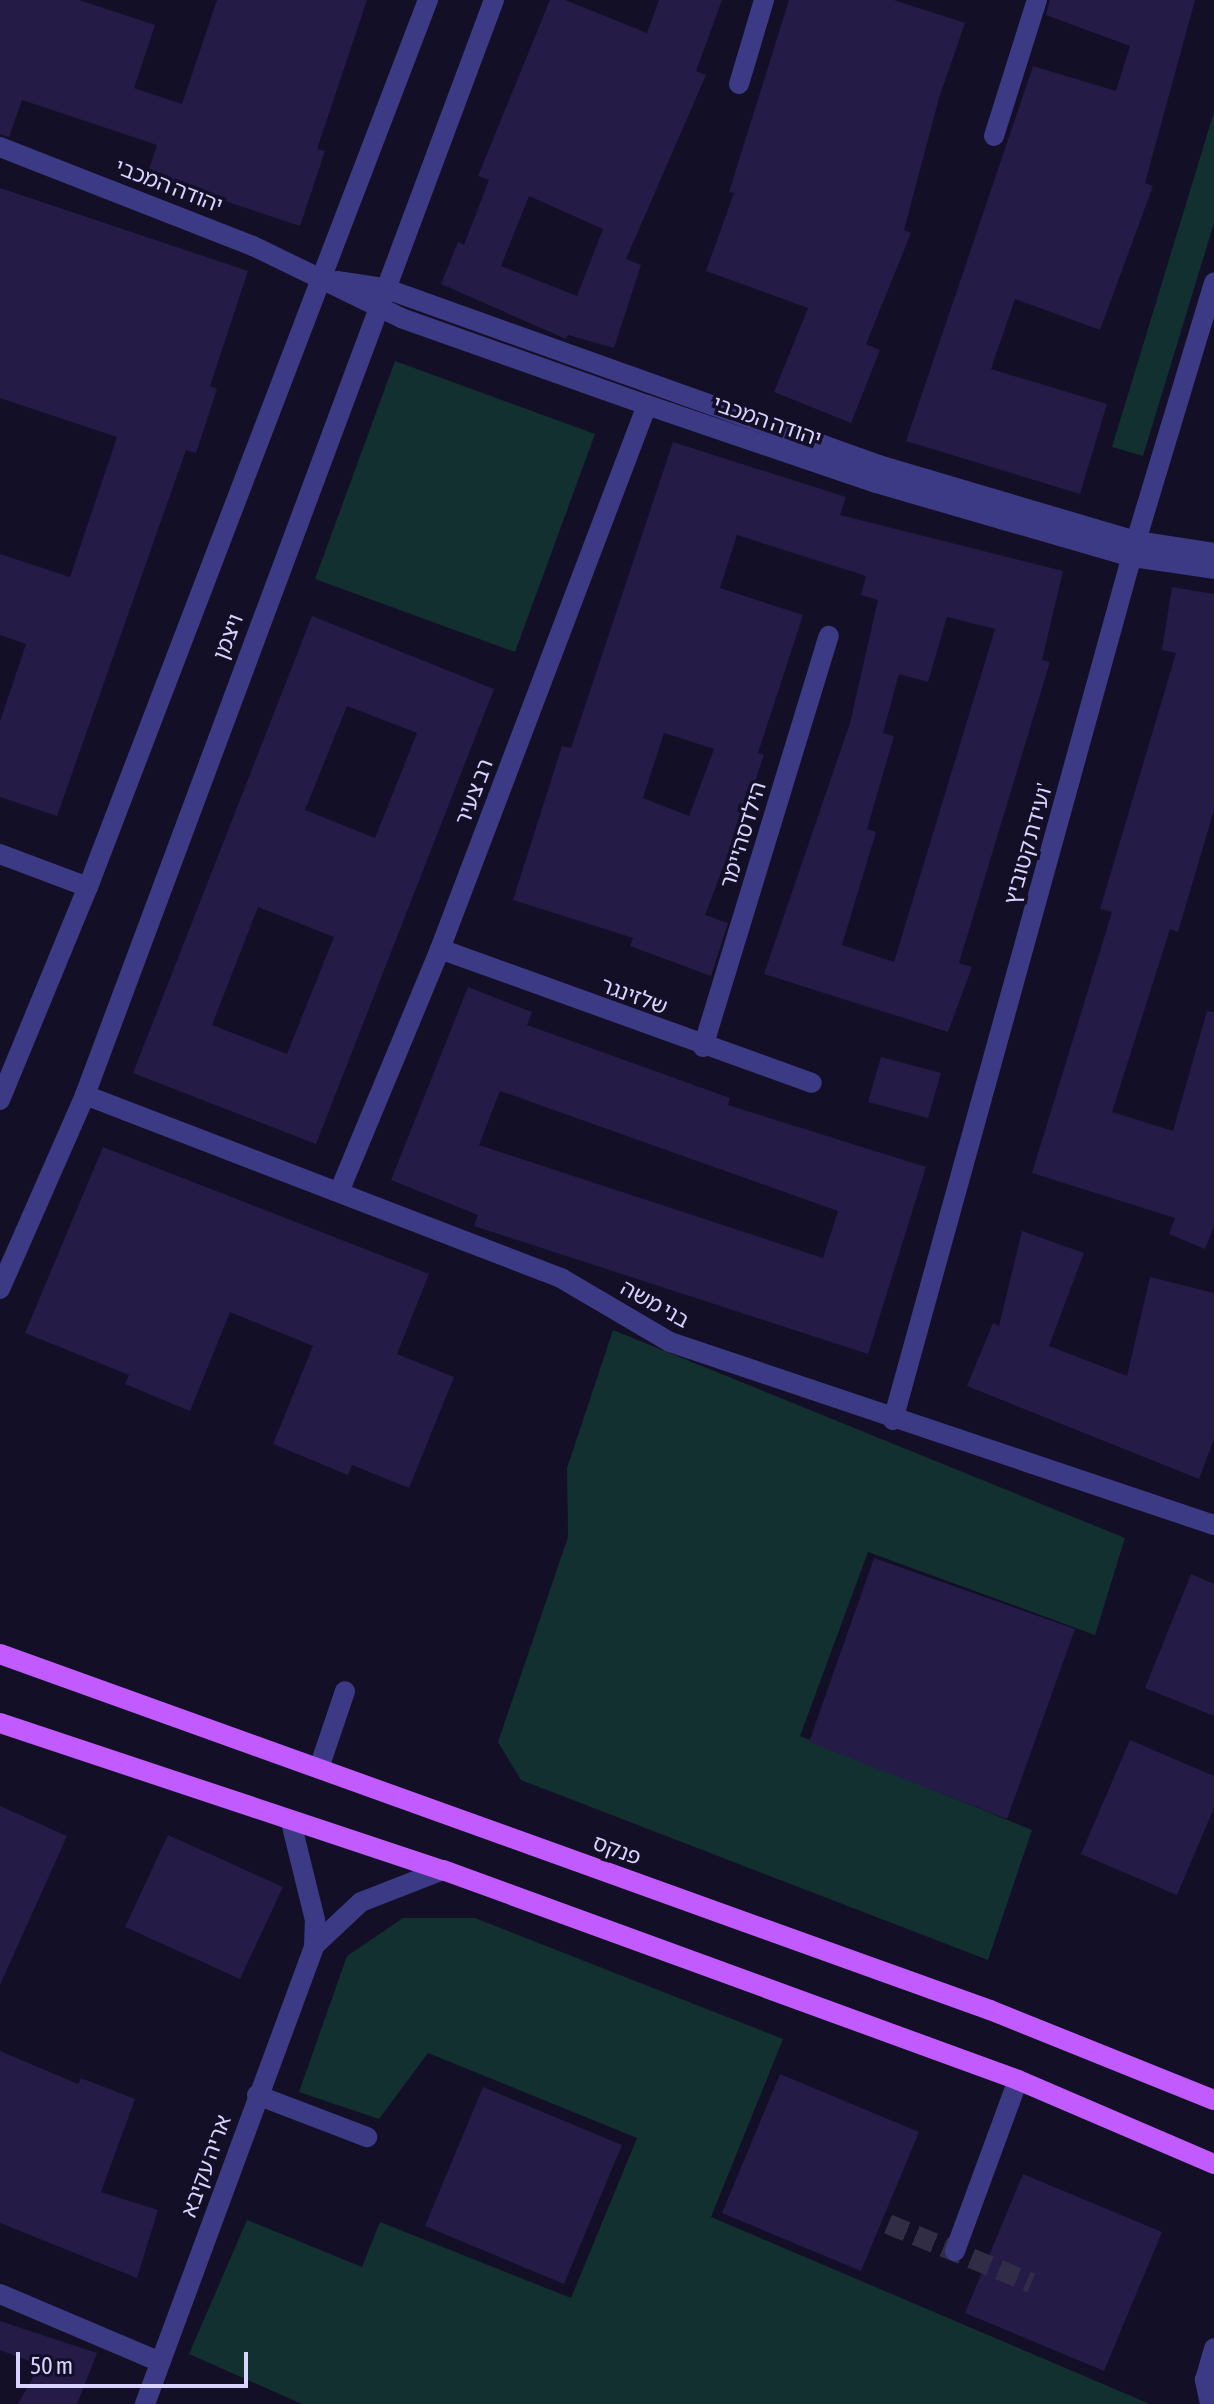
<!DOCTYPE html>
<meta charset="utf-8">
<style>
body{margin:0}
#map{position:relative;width:1214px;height:2404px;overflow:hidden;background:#130f26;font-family:"Asap Condensed","Noto Sans Hebrew",sans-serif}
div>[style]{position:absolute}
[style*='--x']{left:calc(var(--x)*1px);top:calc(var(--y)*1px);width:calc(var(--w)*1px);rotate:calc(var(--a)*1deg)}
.green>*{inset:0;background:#12302f}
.building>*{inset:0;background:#241b47}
.minor-tunnel>*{height:20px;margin-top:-10px;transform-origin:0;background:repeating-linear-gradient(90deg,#312d47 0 20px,transparent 0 30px)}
.minor>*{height:20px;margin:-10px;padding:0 10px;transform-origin:10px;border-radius:10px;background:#3d3a85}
.major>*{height:20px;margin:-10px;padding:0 10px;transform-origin:10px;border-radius:10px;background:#c25bff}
span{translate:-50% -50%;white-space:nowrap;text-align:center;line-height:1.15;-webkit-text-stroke:7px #130f26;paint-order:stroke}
.street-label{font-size:22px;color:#d9d4ff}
.scale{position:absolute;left:16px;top:2352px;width:232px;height:36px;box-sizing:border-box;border:4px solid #d9d4ff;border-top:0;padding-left:10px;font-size:24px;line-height:28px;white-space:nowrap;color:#d9d4ff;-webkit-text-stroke:6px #130f26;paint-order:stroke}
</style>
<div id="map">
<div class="green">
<div style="clip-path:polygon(1214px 112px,1214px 223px,1143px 456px,1112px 447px)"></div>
<div style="clip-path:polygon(395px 361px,595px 434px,515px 652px,315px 579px)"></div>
<div style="clip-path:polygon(613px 1330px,1125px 1538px,1095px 1635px,868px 1552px,800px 1736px,1032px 1830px,988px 1960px,521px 1780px,498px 1742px,568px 1537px,567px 1468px)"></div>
<div style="clip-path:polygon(403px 1918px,475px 1918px,783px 2039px,711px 2217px,1150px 2404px,302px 2404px,189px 2354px,247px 2220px,362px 2267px,380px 2222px,571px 2298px,637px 2138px,428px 2053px,379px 2119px,299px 2092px,347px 1956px)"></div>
</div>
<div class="building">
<div style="clip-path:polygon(0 0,79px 0,155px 25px,134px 88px,182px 104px,217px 0,367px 0,317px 149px,325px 151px,300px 226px,147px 175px,157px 145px,22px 100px,9px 137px,0 134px)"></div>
<div style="clip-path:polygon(evenodd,550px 0,565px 0,647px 33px,659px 0,722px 0,696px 71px,706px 75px,626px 259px,641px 265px,614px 348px,568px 335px,566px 339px,441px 284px,458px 242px,464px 245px,489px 180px,478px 176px,550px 0,529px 196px,603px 229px,577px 296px,501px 266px,529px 196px)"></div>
<div style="clip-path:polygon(789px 0,894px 0,965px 23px,939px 98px,904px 230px,911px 233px,866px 344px,880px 350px,851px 423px,774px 392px,808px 308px,706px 271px,734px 193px,729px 192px)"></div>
<div style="clip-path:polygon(1050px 0,1195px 0,1145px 183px,1153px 186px,1100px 330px,1015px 299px,991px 369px,1107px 404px,1080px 494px,906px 441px,1033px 66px,1116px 91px,1130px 46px,1046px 15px)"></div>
<div style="clip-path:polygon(0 188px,248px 271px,210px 386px,217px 389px,196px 453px,186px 450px,57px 816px,0 797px,0 721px,26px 644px,0 635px,0 554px,70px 577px,117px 437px,0 398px)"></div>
<div style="clip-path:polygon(evenodd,673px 442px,846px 497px,840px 515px,1063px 571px,1042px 660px,1050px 662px,959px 963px,972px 967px,948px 1032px,764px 974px,850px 723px,878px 600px,861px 595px,866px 576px,737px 535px,720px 588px,803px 615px,758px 753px,764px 755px,749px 799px,705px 915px,728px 923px,711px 976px,630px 946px,633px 938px,513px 900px,562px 746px,571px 748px,673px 442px,947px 617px,995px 629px,894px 962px,842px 945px,876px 832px,867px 829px,894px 736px,883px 733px,899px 674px,928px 682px,947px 617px,673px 442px,664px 733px,714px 749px,689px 816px,643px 798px,664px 733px)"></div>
<div style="clip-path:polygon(1172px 587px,1214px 594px,1214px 810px,1178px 932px,1170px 929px,1112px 1112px,1173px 1131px,1207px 1011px,1214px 1012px,1214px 1226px,1205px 1249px,1169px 1234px,1175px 1218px,1032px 1173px,1112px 912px,1100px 909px,1176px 653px,1162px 650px)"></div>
<div style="clip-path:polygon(evenodd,312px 616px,494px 689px,316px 1144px,133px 1073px,312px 616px,347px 706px,417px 733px,375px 838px,305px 810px,347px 706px,312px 616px,258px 907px,334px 937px,287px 1054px,212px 1025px,258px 907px)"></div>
<div style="clip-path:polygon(evenodd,468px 987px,532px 1012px,527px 1025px,730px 1098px,728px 1105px,926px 1167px,868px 1354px,474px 1226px,478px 1215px,391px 1180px,468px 987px,500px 1091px,838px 1211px,823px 1258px,479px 1145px,500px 1091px)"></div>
<div style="clip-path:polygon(881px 1057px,941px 1073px,928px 1118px,868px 1102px)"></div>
<div style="clip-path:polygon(103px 1147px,429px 1274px,397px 1354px,454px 1377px,409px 1488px,352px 1465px,348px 1475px,273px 1444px,313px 1346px,230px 1312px,190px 1411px,125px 1384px,129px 1375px,25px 1333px)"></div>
<div style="clip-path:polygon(1022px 1231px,1084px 1253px,1049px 1346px,1127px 1376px,1150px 1277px,1214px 1293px,1214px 1439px,1199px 1479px,967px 1386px,993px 1323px,999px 1326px)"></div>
<div style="clip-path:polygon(874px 1558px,1075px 1629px,1007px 1819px,809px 1742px)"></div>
<div style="clip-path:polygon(1191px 1574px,1214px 1584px,1214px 1716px,1145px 1688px)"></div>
<div style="clip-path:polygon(1130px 1740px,1214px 1776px,1214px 1808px,1177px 1895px,1081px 1854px)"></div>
<div style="clip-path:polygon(0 1806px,67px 1836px,0 1985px)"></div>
<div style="clip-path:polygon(168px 1835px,283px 1887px,240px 1979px,125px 1927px)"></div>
<div style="clip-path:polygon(0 2051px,78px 2084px,81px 2078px,135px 2099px,101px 2192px,158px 2210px,137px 2278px,0 2223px)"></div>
<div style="clip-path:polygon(780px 2074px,919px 2132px,861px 2271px,722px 2213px)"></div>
<div style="clip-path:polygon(483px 2087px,622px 2145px,564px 2284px,425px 2226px)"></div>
<div style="clip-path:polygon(1023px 2174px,1162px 2232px,1104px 2371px,965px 2313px)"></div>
<div style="clip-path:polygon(0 2321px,97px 2353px,77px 2404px,18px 2404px,40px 2365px,0 2350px)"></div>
</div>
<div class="minor-tunnel">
<div style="--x:888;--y:2224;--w:155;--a:22.4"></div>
</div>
<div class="minor">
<div style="--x:739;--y:84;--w:88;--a:-73.4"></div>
<div style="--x:994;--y:136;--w:143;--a:-72.5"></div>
<div style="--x:0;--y:147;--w:272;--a:21.4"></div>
<div style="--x:253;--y:246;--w:165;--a:25.9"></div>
<div style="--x:401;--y:318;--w:261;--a:19.5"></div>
<div style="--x:647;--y:405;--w:242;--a:18.8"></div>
<div style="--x:876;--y:483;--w:267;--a:16.1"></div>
<div style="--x:1133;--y:557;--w:82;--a:8.4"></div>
<div style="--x:337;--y:281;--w:48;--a:8.5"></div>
<div style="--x:384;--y:288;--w:526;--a:19.68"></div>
<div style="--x:879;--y:465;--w:268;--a:16.5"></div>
<div style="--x:1136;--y:541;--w:79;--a:8.7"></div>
<div style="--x:0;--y:854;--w:94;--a:20.6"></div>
<div style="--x:440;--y:949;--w:395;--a:19.8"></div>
<div style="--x:703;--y:1047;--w:430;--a:-73"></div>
<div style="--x:85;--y:1095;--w:510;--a:21.03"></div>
<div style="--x:561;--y:1278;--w:126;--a:30.4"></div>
<div style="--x:670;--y:1342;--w:574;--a:18.59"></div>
<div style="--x:0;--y:1100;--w:230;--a:-67.6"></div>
<div style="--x:88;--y:887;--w:950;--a:-69.03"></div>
<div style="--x:339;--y:1192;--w:263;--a:-67.4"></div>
<div style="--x:440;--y:949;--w:582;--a:-69.17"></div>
<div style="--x:0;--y:1289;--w:212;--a:-66.3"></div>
<div style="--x:85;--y:1095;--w:1169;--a:-69.52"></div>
<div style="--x:893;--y:1420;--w:912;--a:-74.55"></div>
<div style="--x:1136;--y:541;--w:270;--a:-73.2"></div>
<div style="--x:319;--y:1768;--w:81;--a:-71.3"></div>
<div style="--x:314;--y:1946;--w:64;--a:-43.1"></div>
<div style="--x:361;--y:1902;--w:88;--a:-21.3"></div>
<div style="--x:257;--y:2095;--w:118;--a:20.9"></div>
<div style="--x:955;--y:2251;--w:182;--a:-69.8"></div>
<div style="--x:0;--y:2294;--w:174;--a:23"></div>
<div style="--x:145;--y:2404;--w:488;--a:-69.7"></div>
<div style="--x:314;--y:1946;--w:26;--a:-88"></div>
<div style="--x:315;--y:1920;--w:101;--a:-103.8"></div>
<div style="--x:1210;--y:2404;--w:25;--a:-102"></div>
<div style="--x:1205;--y:2380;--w:33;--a:-74"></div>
</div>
<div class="major">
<div style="--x:0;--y:1654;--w:1052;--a:19.78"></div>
<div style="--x:990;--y:2010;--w:241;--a:21.9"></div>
<div style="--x:0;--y:1723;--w:467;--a:18.4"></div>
<div style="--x:443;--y:1870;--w:612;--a:20.06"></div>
<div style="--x:1018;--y:2080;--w:213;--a:23.2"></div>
</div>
<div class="street-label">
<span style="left:169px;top:186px;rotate:21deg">יהודה המכבי</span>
<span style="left:767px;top:421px;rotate:19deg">יהודה המכבי</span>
<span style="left:228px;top:637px;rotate:-69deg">ויצמן</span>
<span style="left:474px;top:792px;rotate:-69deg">רב צעיר</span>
<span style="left:743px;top:835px;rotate:-73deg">הילדסהיימר</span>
<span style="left:1028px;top:844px;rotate:-74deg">ועידת קטוביץ'</span>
<span style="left:634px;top:996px;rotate:20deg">שלזינגר</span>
<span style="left:655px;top:1304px;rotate:29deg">בני משה</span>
<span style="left:617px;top:1850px;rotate:20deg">פנקס</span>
<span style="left:206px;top:2166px;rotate:-70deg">אריה עקיבא</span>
</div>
<div class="scale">50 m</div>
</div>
